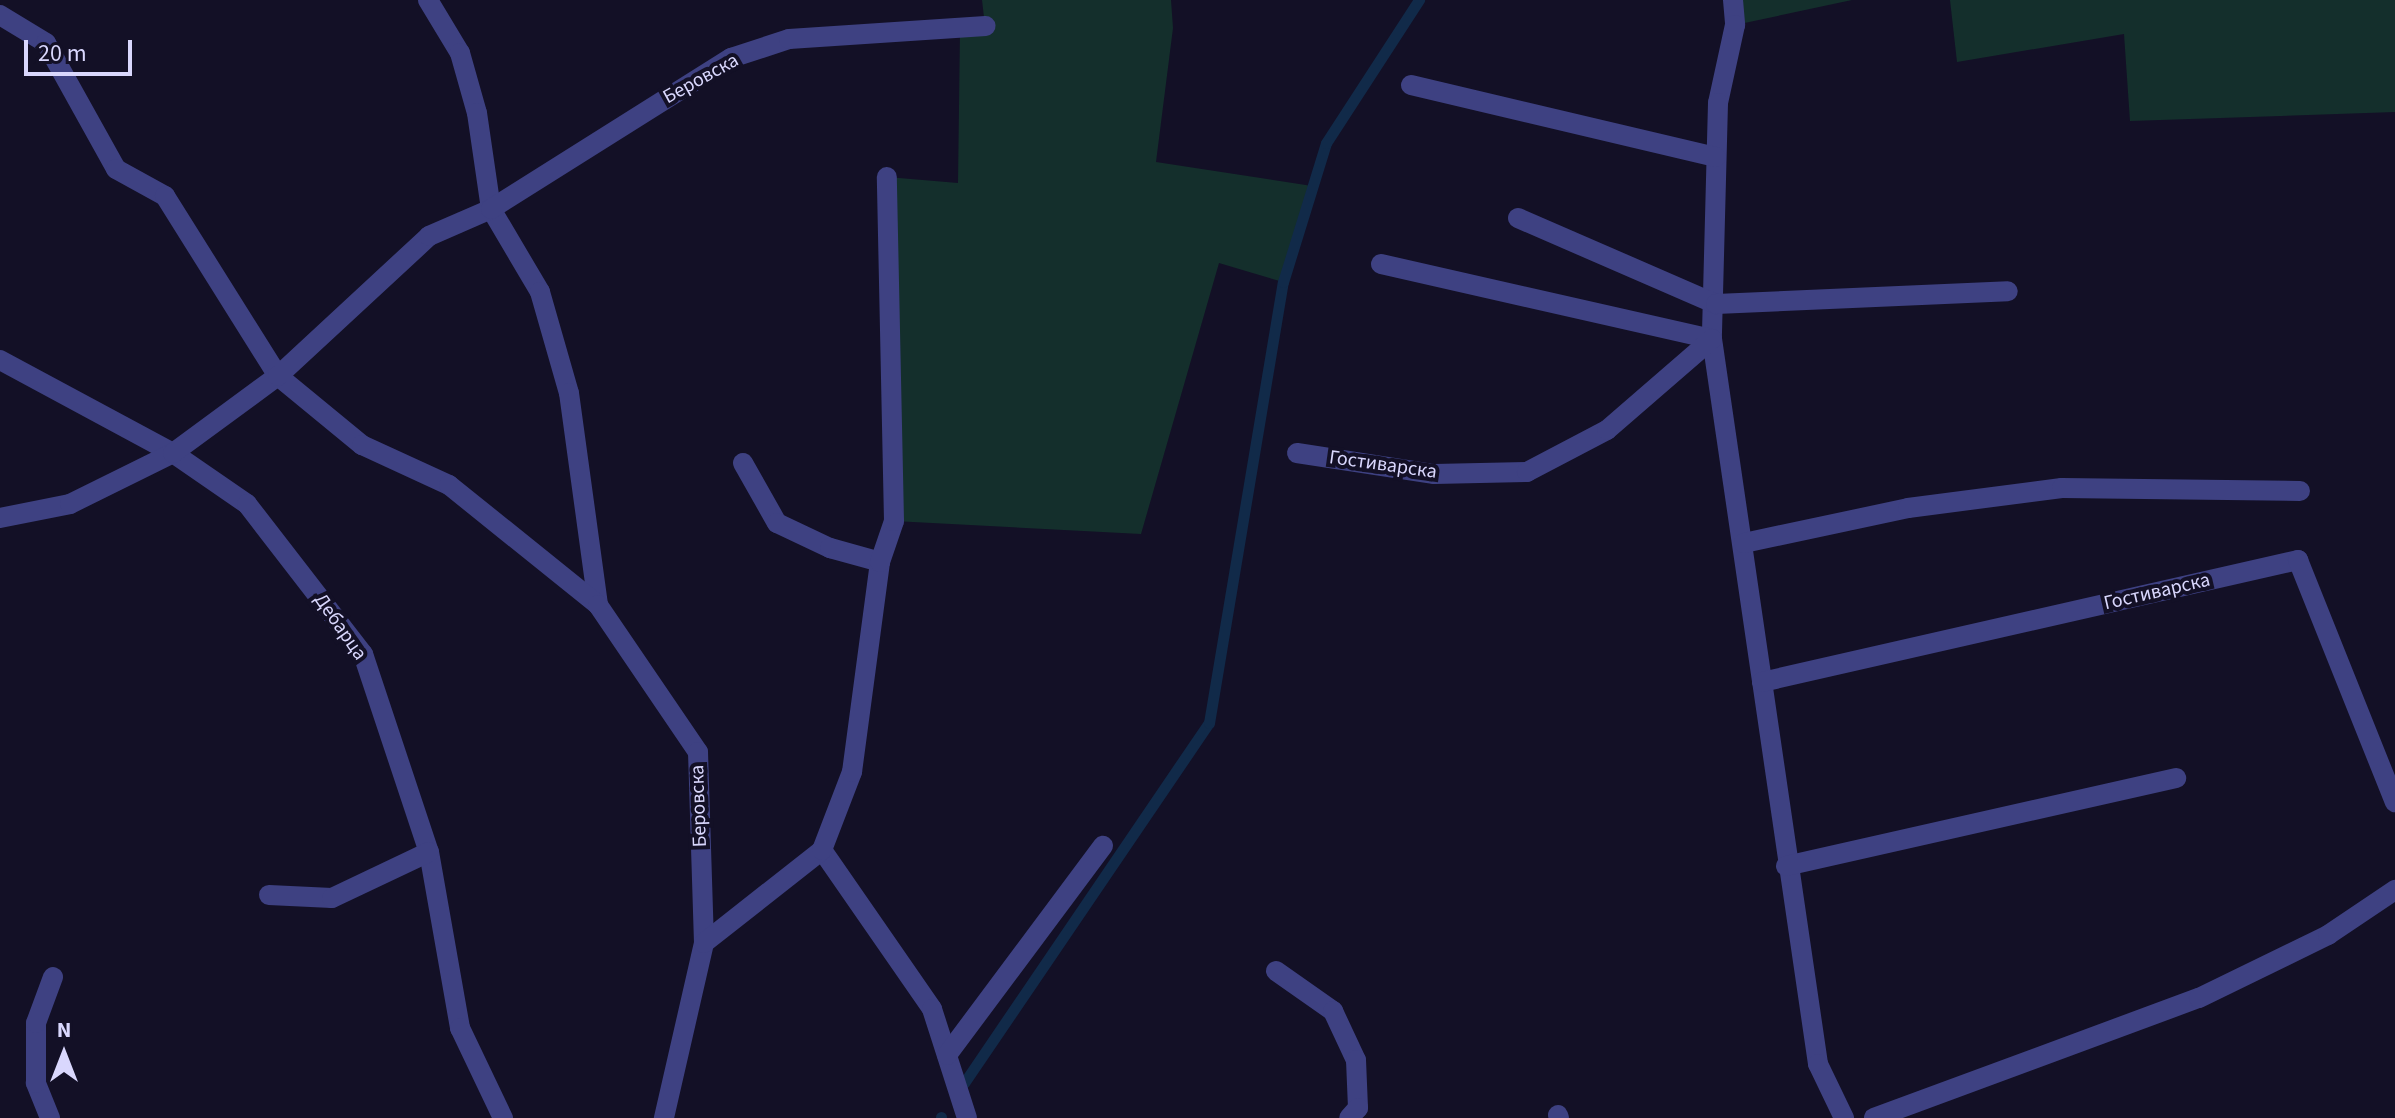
<!DOCTYPE html>
<meta charset="utf-8">
<style>
body{margin:0}
#map{position:relative;width:2395px;height:1118px;overflow:hidden;background:#131026;font-family:"Source Sans 3",sans-serif}
div>[style]{position:absolute}
[style*='--x']{left:calc(var(--x)*1px);top:calc(var(--y)*1px);width:calc(var(--w)*1px);rotate:calc(var(--a)*1deg)}
.green>*{inset:0;background:#142f2c}
.stream>*{height:11px;margin:-5.5px;padding:0 5.5px;transform-origin:5.5px;border-radius:5.5px;background:#112a49}
.street>*{height:20px;margin:-10px;padding:0 10px;transform-origin:10px;border-radius:10px;background:#3e4182}
span{translate:-50% -50%;white-space:nowrap;text-align:center;line-height:1.15;-webkit-text-stroke:8px #131026;paint-order:stroke}
.street-label{font-size:20px;color:#d9d7fd}
.north{position:absolute;left:24px;top:1014px;width:80px;height:80px;-webkit-text-stroke:6px #131026;paint-order:stroke;rotate:0deg;font-size:22px;font-weight:700;line-height:32px;text-align:center;color:#d9d7fd}
.north::after{content:'';display:block;margin:auto;width:28px;height:36px;background:#d9d7fd;clip-path:polygon(50% 0,100% 100%,50% 72%,0 100%)}
.scale{position:absolute;left:24px;top:40px;width:108px;height:36px;box-sizing:border-box;border:4px solid #d9d7fd;border-top:0;padding-left:10px;font-size:24px;line-height:28px;white-space:nowrap;color:#d9d7fd;-webkit-text-stroke:6px #131026;paint-order:stroke}
</style>
<div id="map">
<div class="green">
<div style="clip-path:polygon(982px 0,1171px 0,1173px 28px,1156px 162px,1312px 186px,1283px 282px,1219px 263px,1141px 534px,894px 521px,887px 177px,958px 183px,960px 31px,985px 26px)"></div>
<div style="clip-path:polygon(1733px 0,1852px 0,1735px 25px)"></div>
<div style="clip-path:polygon(1950px 0,2395px 0,2395px 112px,2130px 121px,2124px 34px,1957px 62px)"></div>
</div>
<div class="stream">
<div style="--x:964;--y:1083;--w:435;--a:-55.8"></div>
<div style="--x:1209;--y:723;--w:447;--a:-80.5"></div>
<div style="--x:1283;--y:282;--w:145;--a:-72.8"></div>
<div style="--x:1326;--y:143;--w:171;--a:-57"></div>
<div style="--x:941;--y:1118;--w:1;--a:-90"></div>
</div>
<div class="street">
<div style="--x:428;--y:0;--w:62;--a:58.9"></div>
<div style="--x:460;--y:53;--w:62;--a:74.2"></div>
<div style="--x:477;--y:113;--w:97;--a:81.7"></div>
<div style="--x:491;--y:209;--w:96;--a:59.4"></div>
<div style="--x:540;--y:292;--w:105;--a:74"></div>
<div style="--x:569;--y:393;--w:214;--a:82.2"></div>
<div style="--x:1733;--y:0;--w:25;--a:85"></div>
<div style="--x:1735;--y:25;--w:80;--a:102.3"></div>
<div style="--x:1718;--y:103;--w:236;--a:91.5"></div>
<div style="--x:1712;--y:339;--w:733;--a:81.68"></div>
<div style="--x:1818;--y:1064;--w:60;--a:64.3"></div>
<div style="--x:0;--y:15;--w:54;--a:31.3"></div>
<div style="--x:46;--y:43;--w:144;--a:60.9"></div>
<div style="--x:116;--y:169;--w:56;--a:28.9"></div>
<div style="--x:165;--y:196;--w:213;--a:57.9"></div>
<div style="--x:278;--y:376;--w:109;--a:39.4"></div>
<div style="--x:362;--y:445;--w:96;--a:24.7"></div>
<div style="--x:449;--y:485;--w:191;--a:38.8"></div>
<div style="--x:598;--y:605;--w:178;--a:55.8"></div>
<div style="--x:698;--y:752;--w:191;--a:88.2"></div>
<div style="--x:704;--y:943;--w:180;--a:102.9"></div>
<div style="--x:1411;--y:85;--w:313;--a:13.3"></div>
<div style="--x:1518;--y:218;--w:216;--a:23.5"></div>
<div style="--x:1716;--y:304;--w:292;--a:-2.5"></div>
<div style="--x:1381;--y:264;--w:339;--a:12.8"></div>
<div style="--x:0;--y:360;--w:196;--a:28.3"></div>
<div style="--x:173;--y:453;--w:90;--a:34.6"></div>
<div style="--x:247;--y:504;--w:190;--a:52.3"></div>
<div style="--x:363;--y:654;--w:209;--a:71.6"></div>
<div style="--x:429;--y:852;--w:179;--a:80"></div>
<div style="--x:460;--y:1028;--w:100;--a:64.5"></div>
<div style="--x:1297;--y:453;--w:139;--a:8.7"></div>
<div style="--x:1434;--y:474;--w:93;--a:-1.2"></div>
<div style="--x:1527;--y:472;--w:90;--a:-27.7"></div>
<div style="--x:1607;--y:430;--w:139;--a:-40.9"></div>
<div style="--x:743;--y:463;--w:69;--a:60.5"></div>
<div style="--x:777;--y:523;--w:59;--a:25.3"></div>
<div style="--x:830;--y:548;--w:52;--a:15.6"></div>
<div style="--x:0;--y:518;--w:71;--a:-11.3"></div>
<div style="--x:70;--y:504;--w:115;--a:-26.3"></div>
<div style="--x:173;--y:453;--w:130;--a:-36.3"></div>
<div style="--x:278;--y:376;--w:206;--a:-42.8"></div>
<div style="--x:429;--y:236;--w:68;--a:-23.5"></div>
<div style="--x:491;--y:209;--w:284;--a:-32.2"></div>
<div style="--x:731;--y:58;--w:61;--a:-18.1"></div>
<div style="--x:789;--y:39;--w:197;--a:-3.8"></div>
<div style="--x:1744;--y:543;--w:168;--a:-12"></div>
<div style="--x:1908;--y:508;--w:155;--a:-7.4"></div>
<div style="--x:2062;--y:488;--w:238;--a:0.7"></div>
<div style="--x:1762;--y:682;--w:550;--a:-12.82"></div>
<div style="--x:2298;--y:560;--w:261;--a:68.2"></div>
<div style="--x:822;--y:850;--w:193;--a:55.3"></div>
<div style="--x:932;--y:1009;--w:114;--a:72.2"></div>
<div style="--x:1786;--y:866;--w:400;--a:-12.7"></div>
<div style="--x:269;--y:895;--w:63;--a:2.7"></div>
<div style="--x:332;--y:898;--w:107;--a:-25.4"></div>
<div style="--x:704;--y:943;--w:150;--a:-38.2"></div>
<div style="--x:822;--y:850;--w:84;--a:-69"></div>
<div style="--x:852;--y:772;--w:212;--a:-82.4"></div>
<div style="--x:880;--y:562;--w:43;--a:-71.1"></div>
<div style="--x:894;--y:521;--w:344;--a:-91.2"></div>
<div style="--x:1276;--y:971;--w:70;--a:35.1"></div>
<div style="--x:1333;--y:1011;--w:54;--a:64.9"></div>
<div style="--x:1356;--y:1060;--w:48;--a:87.6"></div>
<div style="--x:1358;--y:1108;--w:13;--a:132"></div>
<div style="--x:947;--y:1055;--w:261;--a:-53.3"></div>
<div style="--x:1558;--y:1115;--w:3;--a:72"></div>
<div style="--x:50;--y:1118;--w:38;--a:-112"></div>
<div style="--x:36;--y:1083;--w:60;--a:-90"></div>
<div style="--x:36;--y:1023;--w:49;--a:-69.7"></div>
<div style="--x:1874;--y:1118;--w:346;--a:-20.3"></div>
<div style="--x:2199;--y:998;--w:144;--a:-26"></div>
<div style="--x:2328;--y:935;--w:81;--a:-33.9"></div>
</div>
<div class="street-label">
<span style="left:701px;top:79px;rotate:-29deg">Беровска</span>
<span style="left:1383px;top:465px;rotate:8deg">Гостиварска</span>
<span style="left:2157px;top:592px;rotate:-13deg">Гостиварска</span>
<span style="left:340px;top:627px;rotate:55deg">Дебарца</span>
<span style="left:699px;top:806px;rotate:-92deg">Беровска</span>
</div>
<div class="north">N</div>
<div class="scale">20 m</div>
</div>
